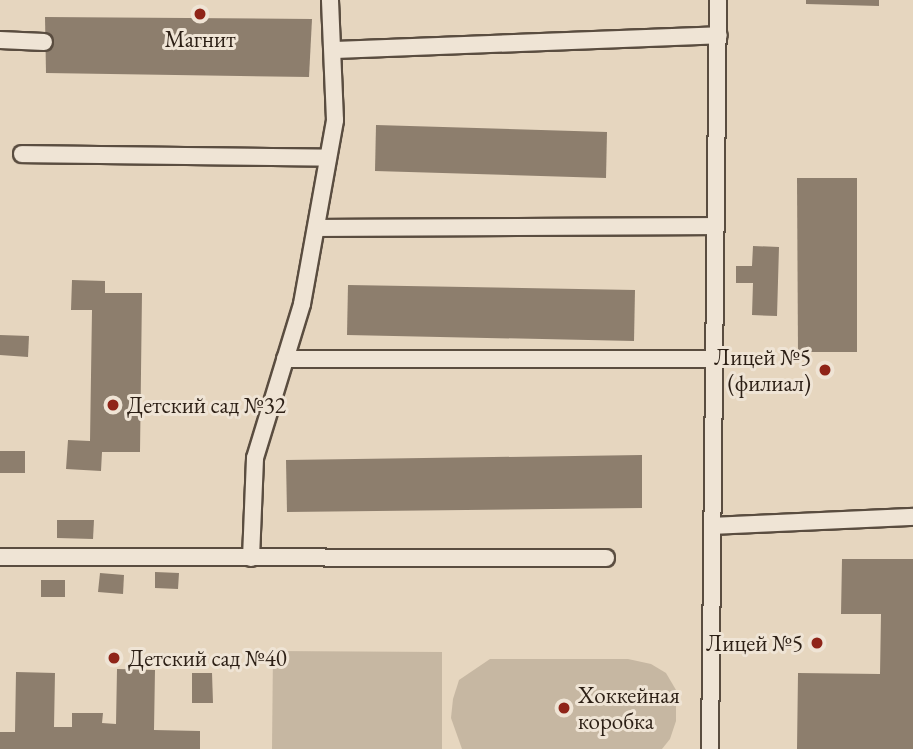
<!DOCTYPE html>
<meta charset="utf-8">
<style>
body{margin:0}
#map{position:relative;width:913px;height:749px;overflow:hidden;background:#e6d6bf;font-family:"EB Garamond",serif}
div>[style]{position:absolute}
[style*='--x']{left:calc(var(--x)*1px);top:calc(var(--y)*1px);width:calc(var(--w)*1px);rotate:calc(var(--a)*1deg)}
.green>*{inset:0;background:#c6b7a2}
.building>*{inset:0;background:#8d7e6d}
.roads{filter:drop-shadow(2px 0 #5a4d40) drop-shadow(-2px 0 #5a4d40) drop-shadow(0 2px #5a4d40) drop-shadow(0 -2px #5a4d40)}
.lane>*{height:16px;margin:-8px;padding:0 8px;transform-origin:8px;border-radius:8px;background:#efe4d5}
.dots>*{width:19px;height:19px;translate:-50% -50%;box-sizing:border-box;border:4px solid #efe4d5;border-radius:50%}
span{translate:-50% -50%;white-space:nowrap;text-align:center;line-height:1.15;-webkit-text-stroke:6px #efe4d5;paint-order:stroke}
.poi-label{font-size:23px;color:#2c1f15}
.right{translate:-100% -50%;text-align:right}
.left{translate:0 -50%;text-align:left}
</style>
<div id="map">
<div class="green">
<div style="clip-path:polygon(273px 651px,442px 652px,442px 749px,272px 749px)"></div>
<div style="clip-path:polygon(490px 659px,628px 659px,651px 664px,666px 673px,676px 690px,676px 721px,670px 739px,662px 749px,462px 749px,451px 718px,453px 699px,459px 680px)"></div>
</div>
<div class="building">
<div style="clip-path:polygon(806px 0,879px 0,879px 6px,806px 4px)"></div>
<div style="clip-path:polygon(45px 17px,312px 19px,309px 77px,46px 73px)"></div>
<div style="clip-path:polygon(376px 125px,607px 132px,606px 178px,375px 171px)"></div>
<div style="clip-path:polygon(797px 178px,857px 178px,857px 352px,798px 352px)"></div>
<div style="clip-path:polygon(753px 246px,779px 247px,777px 316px,752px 315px,753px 283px,736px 283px,736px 266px,752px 266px)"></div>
<div style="clip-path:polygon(72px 280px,105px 281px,105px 293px,142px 293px,140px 452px,102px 452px,101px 471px,66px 469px,68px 440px,90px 441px,92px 310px,71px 310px)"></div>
<div style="clip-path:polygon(348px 285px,635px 290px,634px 341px,347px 335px)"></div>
<div style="clip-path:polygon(0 335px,29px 336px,28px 357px,0 355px)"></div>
<div style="clip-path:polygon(0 451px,25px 451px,25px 473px,0 473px)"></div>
<div style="clip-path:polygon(642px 455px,642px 508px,287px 512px,286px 460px)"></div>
<div style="clip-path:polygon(57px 520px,94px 520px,93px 539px,57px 538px)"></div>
<div style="clip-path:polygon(842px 559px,913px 559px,913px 749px,797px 749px,798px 673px,880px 674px,881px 614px,841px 614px)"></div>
<div style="clip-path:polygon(155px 572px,179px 573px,178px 589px,155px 588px)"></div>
<div style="clip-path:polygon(100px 573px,124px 575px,123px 594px,98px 592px)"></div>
<div style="clip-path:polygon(41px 580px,65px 580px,65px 597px,41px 597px)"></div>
<div style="clip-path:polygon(117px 669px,155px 670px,154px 730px,200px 731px,200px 749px,0 749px,0 732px,15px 732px,16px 672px,55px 673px,54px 727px,72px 727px,72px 713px,103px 713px,102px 723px,116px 724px)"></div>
<div style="clip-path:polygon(192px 673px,212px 673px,213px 703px,192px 703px)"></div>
</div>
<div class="roads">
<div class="lane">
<div style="--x:0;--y:40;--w:44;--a:2.6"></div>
<div style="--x:335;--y:50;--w:384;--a:-2.2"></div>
<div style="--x:22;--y:154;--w:306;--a:0.7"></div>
<div style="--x:319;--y:228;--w:397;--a:-0.3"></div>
<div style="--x:285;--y:359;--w:431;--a:0"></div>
<div style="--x:713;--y:526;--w:200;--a:-2.6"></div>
<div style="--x:0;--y:557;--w:606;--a:0.09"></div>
<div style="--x:251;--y:558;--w:100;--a:-87.7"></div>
<div style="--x:255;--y:458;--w:161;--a:-73"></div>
<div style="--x:302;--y:304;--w:187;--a:-79.8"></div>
<div style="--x:335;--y:120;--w:120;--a:-92.4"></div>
<div style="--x:710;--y:749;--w:749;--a:-89.39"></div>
</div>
</div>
<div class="dots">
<div style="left:200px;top:14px;background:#8f2418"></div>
<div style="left:825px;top:370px;background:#8f2418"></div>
<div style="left:113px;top:405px;background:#8f2418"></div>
<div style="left:817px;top:643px;background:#8f2418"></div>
<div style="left:114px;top:658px;background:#8f2418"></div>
<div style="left:564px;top:708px;background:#8f2418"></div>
</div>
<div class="poi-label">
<span style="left:200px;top:39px">Магнит</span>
<span class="right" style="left:811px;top:370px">Лицей №5<br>(филиал)</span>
<span class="left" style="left:127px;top:405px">Детский сад №32</span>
<span class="right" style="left:803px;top:643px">Лицей №5</span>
<span class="left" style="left:128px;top:658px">Детский сад №40</span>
<span class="left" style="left:578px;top:708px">Хоккейная<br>коробка</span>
</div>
</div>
